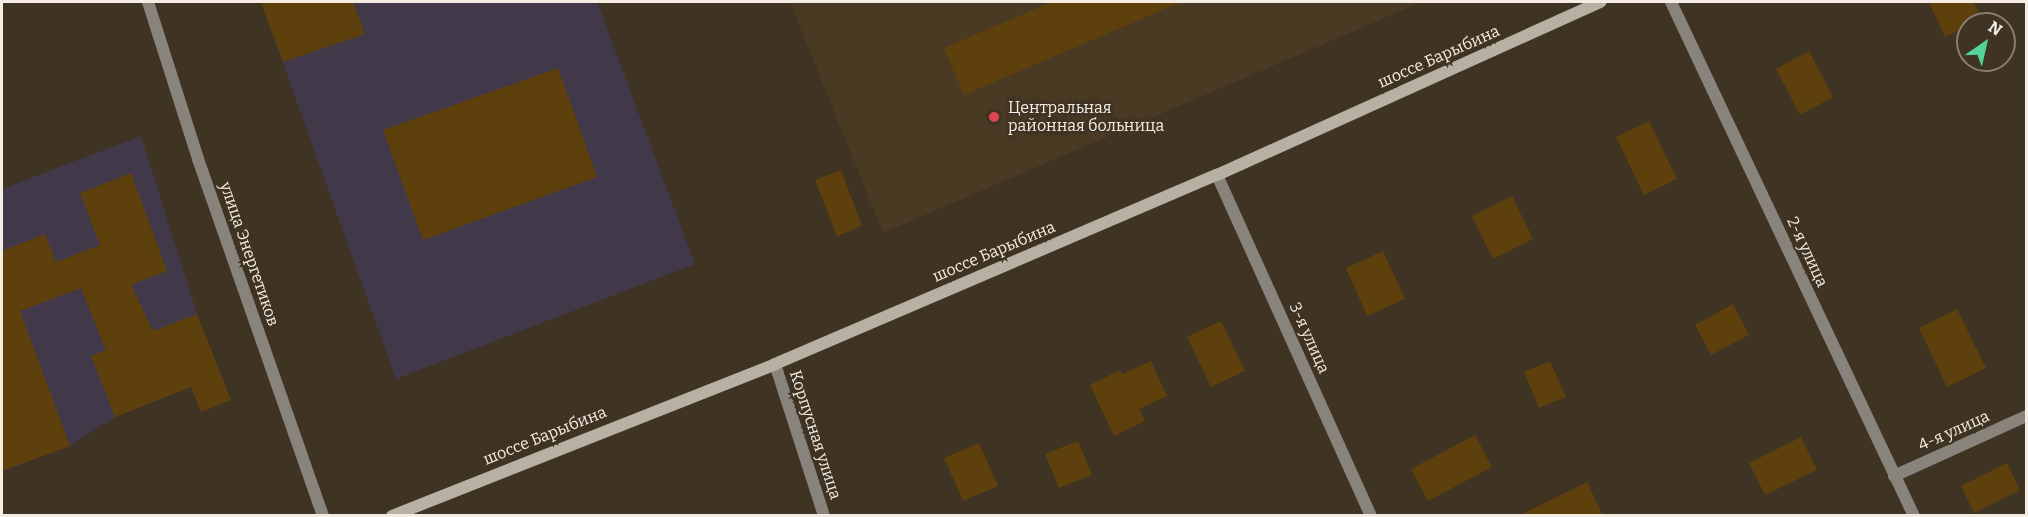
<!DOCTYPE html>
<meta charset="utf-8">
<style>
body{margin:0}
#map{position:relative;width:2028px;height:517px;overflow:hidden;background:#3f3323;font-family:Bitter,serif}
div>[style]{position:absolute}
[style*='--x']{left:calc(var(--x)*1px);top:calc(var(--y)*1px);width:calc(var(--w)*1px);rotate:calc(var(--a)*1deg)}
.built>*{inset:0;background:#4a3a24}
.industrial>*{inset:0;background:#413949}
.building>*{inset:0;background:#5e400d}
.minor>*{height:12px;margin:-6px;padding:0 6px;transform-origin:6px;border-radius:6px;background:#88847b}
.secondary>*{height:12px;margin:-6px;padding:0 6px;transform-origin:6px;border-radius:6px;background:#b6b1a2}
.dots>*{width:16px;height:16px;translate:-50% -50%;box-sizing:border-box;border:3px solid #3f3323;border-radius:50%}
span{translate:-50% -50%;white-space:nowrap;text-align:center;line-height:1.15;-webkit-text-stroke:4.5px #3f3323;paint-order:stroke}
.street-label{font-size:16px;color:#f5ede3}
.poi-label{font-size:16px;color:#f5ede3}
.left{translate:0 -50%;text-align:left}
.frame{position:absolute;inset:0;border:3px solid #f5ede3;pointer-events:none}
.north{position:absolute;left:1956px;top:12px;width:60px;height:60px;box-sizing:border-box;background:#3f3323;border:2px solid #887d70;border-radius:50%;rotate:34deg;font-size:16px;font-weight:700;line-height:24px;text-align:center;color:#f5ede3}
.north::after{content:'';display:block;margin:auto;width:21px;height:27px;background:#52d397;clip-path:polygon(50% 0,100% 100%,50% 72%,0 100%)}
</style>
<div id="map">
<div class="built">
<div style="clip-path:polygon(790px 2px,1422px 2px,883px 233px)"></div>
</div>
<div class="industrial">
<div style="clip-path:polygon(261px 2px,597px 2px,695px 264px,396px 379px)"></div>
<div style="clip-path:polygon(141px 136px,197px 314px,231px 400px,201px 412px,191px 387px,115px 417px,70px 446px,2px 471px,2px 189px)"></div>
</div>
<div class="building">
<div style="clip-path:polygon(261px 2px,353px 2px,365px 34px,283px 62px)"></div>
<div style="clip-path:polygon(1052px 2px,1181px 2px,964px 95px,944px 48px)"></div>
<div style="clip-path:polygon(1929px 2px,1974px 2px,1982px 20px,1945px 37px)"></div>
<div style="clip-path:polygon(1809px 51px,1833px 97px,1800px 115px,1776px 69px)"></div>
<div style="clip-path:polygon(558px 68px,597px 177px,423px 240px,383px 130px)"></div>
<div style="clip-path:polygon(1649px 121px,1677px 179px,1644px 195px,1616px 137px)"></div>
<div style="clip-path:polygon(841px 170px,862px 226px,837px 236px,815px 180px)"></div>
<div style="clip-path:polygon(131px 173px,167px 271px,131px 285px,153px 331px,197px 314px,231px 400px,201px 412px,191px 387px,115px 417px,91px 356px,106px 350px,81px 288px,20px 311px,70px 446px,2px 471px,2px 251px,45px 234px,56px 262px,100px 245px,80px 193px)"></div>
<div style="clip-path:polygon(1512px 196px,1533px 239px,1493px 259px,1472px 216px)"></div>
<div style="clip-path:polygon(1383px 251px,1405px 299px,1367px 316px,1346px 268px)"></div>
<div style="clip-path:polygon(1733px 304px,1749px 335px,1711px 355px,1695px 325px)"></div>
<div style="clip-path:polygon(1957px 309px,1986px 368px,1947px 387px,1919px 328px)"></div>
<div style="clip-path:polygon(1221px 321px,1245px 371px,1211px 387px,1187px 337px)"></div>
<div style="clip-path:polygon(1151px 361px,1167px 396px,1139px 409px,1145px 421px,1114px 436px,1090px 385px,1120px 370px,1122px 374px)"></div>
<div style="clip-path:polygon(1550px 361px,1566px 397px,1539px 408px,1524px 372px)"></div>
<div style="clip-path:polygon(1475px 435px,1492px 467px,1428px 501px,1411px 469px)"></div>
<div style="clip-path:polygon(1801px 437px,1817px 470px,1765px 495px,1749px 463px)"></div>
<div style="clip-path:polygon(1078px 441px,1092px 475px,1059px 488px,1045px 454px)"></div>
<div style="clip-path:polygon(979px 443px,998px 486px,963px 501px,944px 458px)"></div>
<div style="clip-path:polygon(2007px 463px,2020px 490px,1974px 513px,1961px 486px)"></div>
<div style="clip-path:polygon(1587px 482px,1603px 516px,1518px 516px)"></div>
</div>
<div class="minor">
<div style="--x:148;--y:2;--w:165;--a:72.3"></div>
<div style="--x:198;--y:159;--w:378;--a:70.7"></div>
<div style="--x:1671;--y:2;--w:569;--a:64.7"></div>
<div style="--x:1217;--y:175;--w:374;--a:65.7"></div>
<div style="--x:775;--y:364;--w:160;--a:72.1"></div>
<div style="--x:1894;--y:476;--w:145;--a:-24.4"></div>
</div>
<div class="secondary">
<div style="--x:392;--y:516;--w:412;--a:-21.6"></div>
<div style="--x:775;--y:364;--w:481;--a:-23.2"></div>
<div style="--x:1217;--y:175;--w:421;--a:-24.3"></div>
</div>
<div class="dots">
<div style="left:994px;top:117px;background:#e0444e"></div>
</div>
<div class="street-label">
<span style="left:1439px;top:57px;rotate:-24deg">шоссе Барыбина</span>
<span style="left:994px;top:252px;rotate:-23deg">шоссе Барыбина</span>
<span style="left:1807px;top:252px;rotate:65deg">2-я улица</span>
<span style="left:249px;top:254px;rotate:71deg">улица Энергетиков</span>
<span style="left:1309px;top:338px;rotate:66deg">3-я улица</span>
<span style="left:1954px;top:431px;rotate:-24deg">4-я улица</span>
<span style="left:815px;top:435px;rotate:72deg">Корпусная улица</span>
<span style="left:545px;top:436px;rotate:-22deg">шоссе Барыбина</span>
</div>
<div class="poi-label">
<span class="left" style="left:1008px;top:117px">Центральная<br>районная больница</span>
</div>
<div class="frame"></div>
<div class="north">N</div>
</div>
